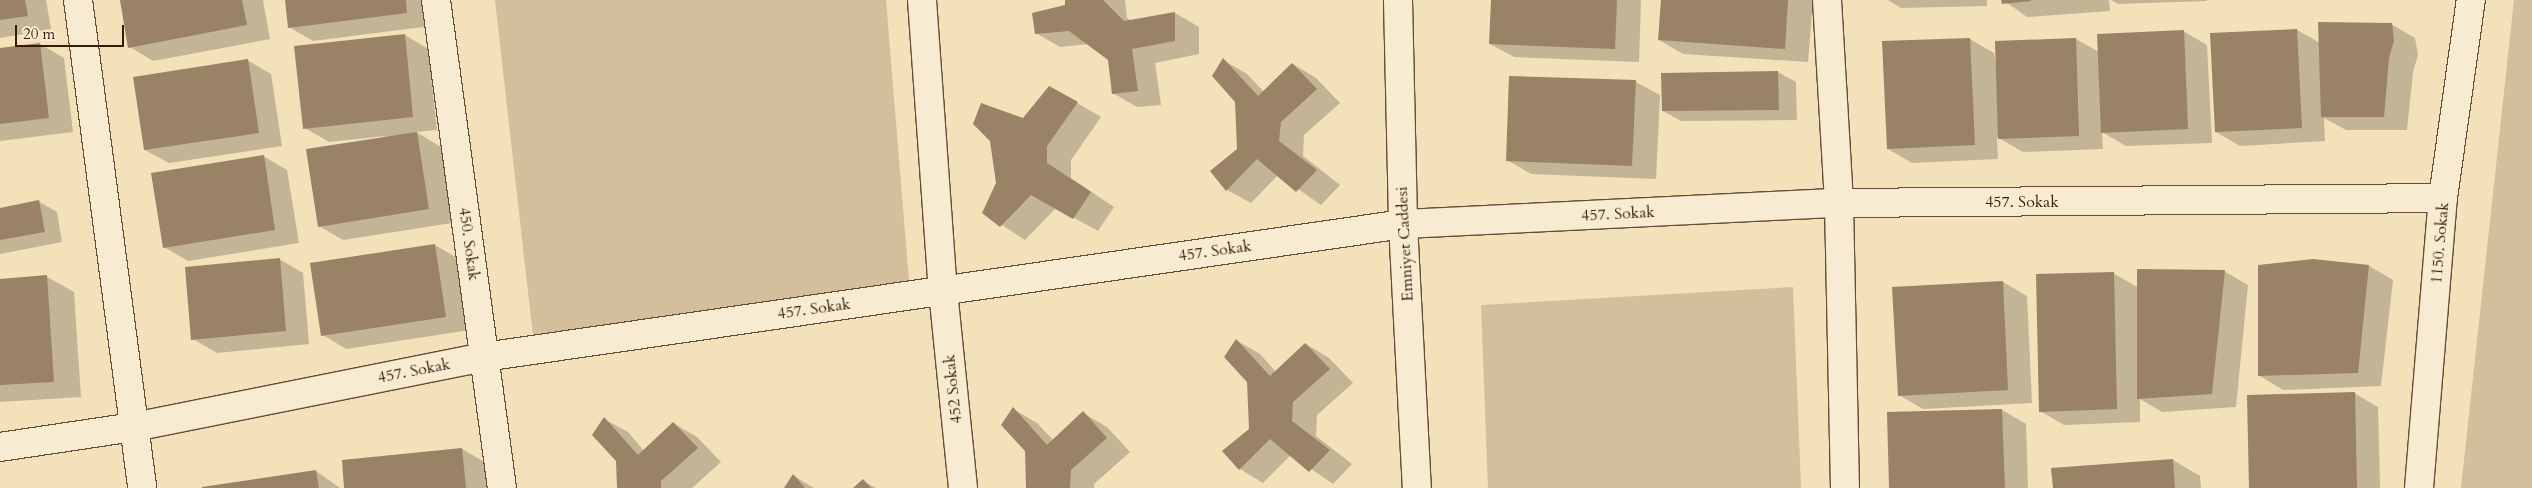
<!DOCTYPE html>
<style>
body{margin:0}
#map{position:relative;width:2532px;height:488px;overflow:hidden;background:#f3e1ba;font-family:Cardo,serif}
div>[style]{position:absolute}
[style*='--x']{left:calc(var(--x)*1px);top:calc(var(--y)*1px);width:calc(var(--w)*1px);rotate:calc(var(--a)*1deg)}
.green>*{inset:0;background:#d3bf9c}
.shadow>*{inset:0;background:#0003}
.building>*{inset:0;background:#998266}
.roads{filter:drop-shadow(1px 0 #664c38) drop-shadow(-1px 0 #664c38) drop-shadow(0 1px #664c38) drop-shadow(0 -1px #664c38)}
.minor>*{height:28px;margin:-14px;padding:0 14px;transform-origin:14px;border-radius:14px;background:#f7ecd2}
span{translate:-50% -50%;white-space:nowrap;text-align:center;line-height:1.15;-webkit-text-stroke:4.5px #f7ecd2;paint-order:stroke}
.street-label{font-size:16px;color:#371b0c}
.scale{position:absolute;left:15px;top:25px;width:109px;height:22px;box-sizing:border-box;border:2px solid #371b0c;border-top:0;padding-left:6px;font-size:15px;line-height:18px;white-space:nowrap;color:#371b0c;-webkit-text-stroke:4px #f7ecd2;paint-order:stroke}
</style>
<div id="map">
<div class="green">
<div style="clip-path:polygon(495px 0,886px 0,909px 281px,533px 336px)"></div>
<div style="clip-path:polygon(2514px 0,2532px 0,2532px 488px,2461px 488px)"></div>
<div style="clip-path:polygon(1793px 287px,1801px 488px,1488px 488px,1481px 305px)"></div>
</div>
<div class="shadow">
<div style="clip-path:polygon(0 0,46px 0,51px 29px,0 38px)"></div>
<div style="clip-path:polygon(121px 0,263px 0,270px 39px,153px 61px,130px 47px)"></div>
<div style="clip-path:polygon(286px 0,428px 0,431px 26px,313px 41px,289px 27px)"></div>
<div style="clip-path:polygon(1066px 0,1125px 0,1127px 18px,1131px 21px,1175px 13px,1199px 27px,1199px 54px,1155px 63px,1161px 105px,1137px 107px,1113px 93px,1109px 59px,1089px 44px,1060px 47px,1036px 33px,1066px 6px)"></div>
<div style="clip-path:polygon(1492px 0,1641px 0,1639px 62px,1514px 57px,1490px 44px)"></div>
<div style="clip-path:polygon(1663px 0,1813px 0,1808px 62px,1683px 54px,1659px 40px)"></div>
<div style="clip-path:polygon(1888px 0,1987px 0,1987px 6px,1901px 8px)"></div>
<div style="clip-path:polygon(2003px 0,2109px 0,2110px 11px,2027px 17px)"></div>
<div style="clip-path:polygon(2111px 0,2207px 0,2207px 1px,2118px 4px)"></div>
<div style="clip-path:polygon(2391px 24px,2415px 38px,2418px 55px,2413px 72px,2407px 130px,2346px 130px,2324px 118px,2325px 141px,2240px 146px,2216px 132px,2212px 34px,2297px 30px,2320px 43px)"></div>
<div style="clip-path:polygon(2183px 31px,2207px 45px,2212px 143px,2126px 146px,2102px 132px,2103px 149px,2023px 152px,1997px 137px,1998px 159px,1912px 163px,1888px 149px,1970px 39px,1994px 53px,1997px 69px,2076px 39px,2099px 52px)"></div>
<div style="clip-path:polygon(405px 35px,428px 49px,437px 130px,416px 132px,441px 147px,452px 223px,343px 240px,319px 226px,385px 136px,329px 142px,305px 128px)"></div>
<div style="clip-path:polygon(40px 44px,64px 58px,73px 132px,0 141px,0 49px)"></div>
<div style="clip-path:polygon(247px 60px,271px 74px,282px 146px,169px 163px,145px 150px)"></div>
<div style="clip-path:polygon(1223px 60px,1247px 74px,1264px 92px,1293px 64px,1316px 78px,1340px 103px,1304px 135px,1303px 156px,1340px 185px,1321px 205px,1278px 175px,1251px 203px,1227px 190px,1238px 149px,1237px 102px)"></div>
<div style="clip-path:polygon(1778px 72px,1796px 82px,1797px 120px,1681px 121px,1663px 111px,1662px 74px)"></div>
<div style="clip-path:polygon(1636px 82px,1660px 95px,1656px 179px,1531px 174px,1507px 160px)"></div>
<div style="clip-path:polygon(1077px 103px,1101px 117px,1071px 160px,1071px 178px,1114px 207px,1098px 231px,1056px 208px,1025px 240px,984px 213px,1024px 119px)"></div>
<div style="clip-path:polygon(263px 156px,287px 170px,299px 243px,188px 261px,164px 247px)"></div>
<div style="clip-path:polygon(38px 201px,57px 212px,62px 242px,0 254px,0 209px)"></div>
<div style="clip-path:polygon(435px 245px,459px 259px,470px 330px,346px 349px,323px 335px)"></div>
<div style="clip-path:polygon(279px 259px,303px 273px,309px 344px,217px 353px,193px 339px)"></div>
<div style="clip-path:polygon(2369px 266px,2393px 280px,2381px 386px,2283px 390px,2260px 376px)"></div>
<div style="clip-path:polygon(2224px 271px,2248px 285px,2236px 407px,2162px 412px,2140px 399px,2140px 422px,2064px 425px,2040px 411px,2113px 273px,2139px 288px)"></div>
<div style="clip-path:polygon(47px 277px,74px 292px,81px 397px,0 402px,0 280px)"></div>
<div style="clip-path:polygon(2003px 282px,2027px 296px,2032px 403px,1923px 409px,1899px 395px)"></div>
<div style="clip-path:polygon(1236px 340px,1260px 354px,1276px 372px,1306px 344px,1329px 358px,1353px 383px,1317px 415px,1316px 436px,1352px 464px,1333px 484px,1291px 455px,1263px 483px,1240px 469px,1251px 429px,1249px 382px)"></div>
<div style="clip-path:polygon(2354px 393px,2378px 407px,2380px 488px,2250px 488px)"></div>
<div style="clip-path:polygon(1013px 409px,1037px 423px,1054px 441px,1083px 413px,1107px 427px,1130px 452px,1094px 484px,1094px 488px,1027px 488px,1026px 451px)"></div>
<div style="clip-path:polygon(2002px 410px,2026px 424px,2028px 488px,1891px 488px)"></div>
<div style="clip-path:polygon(604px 419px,628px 432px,644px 451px,673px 423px,697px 437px,721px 462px,692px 488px,618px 488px,617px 461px)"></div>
<div style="clip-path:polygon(462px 449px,486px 463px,488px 488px,346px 488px)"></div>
<div style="clip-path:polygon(2173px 460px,2200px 476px,2201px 488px,2054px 488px)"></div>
<div style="clip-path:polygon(316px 471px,340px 488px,203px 488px)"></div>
<div style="clip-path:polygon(794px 476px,814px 488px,786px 488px)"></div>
<div style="clip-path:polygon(863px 481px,876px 488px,855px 488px)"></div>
</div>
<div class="building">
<div style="clip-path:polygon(0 0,25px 0,28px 16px,0 20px)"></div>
<div style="clip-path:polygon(120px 0,242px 0,247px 25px,128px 48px)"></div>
<div style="clip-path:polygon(285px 0,406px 0,407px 13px,288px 28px)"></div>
<div style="clip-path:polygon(1065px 0,1103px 0,1124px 21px,1175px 12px,1175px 41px,1132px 49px,1138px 91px,1112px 94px,1108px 60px,1069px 31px,1035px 34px,1032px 13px,1065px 5px)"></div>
<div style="clip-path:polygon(1491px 0,1617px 0,1615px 49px,1489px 44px)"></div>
<div style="clip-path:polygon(1661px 0,1788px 0,1785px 49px,1658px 40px)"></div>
<div style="clip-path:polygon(2001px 0,2031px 0,2031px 1px,2002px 4px)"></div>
<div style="clip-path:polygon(2318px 22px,2392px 23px,2394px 41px,2389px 58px,2384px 117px,2321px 117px)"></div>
<div style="clip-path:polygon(2297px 29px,2302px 128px,2215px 132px,2210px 33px)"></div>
<div style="clip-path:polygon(2184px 30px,2188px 129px,2101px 133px,2097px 34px)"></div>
<div style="clip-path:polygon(405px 34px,413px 117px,303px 129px,294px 46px)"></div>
<div style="clip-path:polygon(1970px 38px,1975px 145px,1887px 149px,1882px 41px)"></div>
<div style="clip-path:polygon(2076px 38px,2079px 136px,1998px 139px,1995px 41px)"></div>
<div style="clip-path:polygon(40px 43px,49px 118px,0 124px,0 48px)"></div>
<div style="clip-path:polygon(1223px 58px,1258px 96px,1292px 63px,1317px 89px,1281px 122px,1279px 141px,1317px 170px,1296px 192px,1257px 159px,1226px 191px,1210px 171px,1237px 149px,1235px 102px,1212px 76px)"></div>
<div style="clip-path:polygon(248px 59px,259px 133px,144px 150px,133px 77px)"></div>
<div style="clip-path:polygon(1778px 71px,1779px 110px,1662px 111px,1661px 73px)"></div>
<div style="clip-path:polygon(1509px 76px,1636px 80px,1632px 166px,1506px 161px)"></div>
<div style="clip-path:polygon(1049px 86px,1078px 102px,1047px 146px,1047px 163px,1091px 192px,1073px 219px,1031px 195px,1000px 227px,982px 213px,996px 183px,990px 141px,973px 124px,981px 103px,1023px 118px)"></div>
<div style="clip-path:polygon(417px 132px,429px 209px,318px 227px,306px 149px)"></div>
<div style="clip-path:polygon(264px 155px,275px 230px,163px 248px,151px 173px)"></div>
<div style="clip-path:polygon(39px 200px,45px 232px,0 240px,0 208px)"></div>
<div style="clip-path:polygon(435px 244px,446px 317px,321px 336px,310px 263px)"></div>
<div style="clip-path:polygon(280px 258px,286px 331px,191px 340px,185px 267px)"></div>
<div style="clip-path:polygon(2313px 259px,2369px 265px,2358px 373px,2258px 376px,2258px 265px)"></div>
<div style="clip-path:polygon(2137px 269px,2225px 270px,2212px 394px,2137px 399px)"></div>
<div style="clip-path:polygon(2114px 272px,2117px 409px,2039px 412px,2036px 274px)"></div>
<div style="clip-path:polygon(47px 275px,54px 382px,0 385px,0 279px)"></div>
<div style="clip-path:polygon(2003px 281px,2008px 390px,1898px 396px,1892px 287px)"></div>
<div style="clip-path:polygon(1236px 339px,1270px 376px,1305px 343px,1330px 369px,1293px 402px,1292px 421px,1330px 450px,1309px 472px,1270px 439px,1239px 470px,1222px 451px,1249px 429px,1247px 382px,1224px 357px)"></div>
<div style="clip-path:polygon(2355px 392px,2357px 488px,2249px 488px,2247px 395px)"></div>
<div style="clip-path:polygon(1013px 407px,1047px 445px,1083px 411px,1107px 438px,1071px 470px,1070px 488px,1026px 488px,1025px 451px,1001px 425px)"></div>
<div style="clip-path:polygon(2002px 409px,2005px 488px,1889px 488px,1887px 412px)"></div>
<div style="clip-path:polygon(604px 417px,638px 455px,673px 422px,698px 448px,661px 481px,661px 488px,617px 488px,616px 461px,592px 435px)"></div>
<div style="clip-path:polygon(462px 448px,466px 488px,344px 488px,342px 460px)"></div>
<div style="clip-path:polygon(2173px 459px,2175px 488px,2053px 488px,2051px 468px)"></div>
<div style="clip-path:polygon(316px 470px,319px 488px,202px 488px,202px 487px)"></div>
<div style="clip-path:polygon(793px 474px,805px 488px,784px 488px)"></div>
<div style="clip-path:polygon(863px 479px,871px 488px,853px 488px)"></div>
</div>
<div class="roads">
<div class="minor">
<div style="--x:78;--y:0;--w:492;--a:82.5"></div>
<div style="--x:436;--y:0;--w:492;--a:82.3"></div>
<div style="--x:922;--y:0;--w:292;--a:85.9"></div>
<div style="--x:943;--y:291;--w:198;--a:84.2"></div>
<div style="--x:1398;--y:0;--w:224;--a:88.7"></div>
<div style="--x:1403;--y:224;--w:264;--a:87"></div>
<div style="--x:1827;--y:0;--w:203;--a:86.6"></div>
<div style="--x:1839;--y:203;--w:285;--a:88.8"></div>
<div style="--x:0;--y:447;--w:135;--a:-8.5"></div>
<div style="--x:134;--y:427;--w:357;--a:-11.3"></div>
<div style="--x:484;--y:357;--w:929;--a:-8.23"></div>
<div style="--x:1403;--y:224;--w:437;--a:-2.8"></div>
<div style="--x:1839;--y:203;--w:604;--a:-0.47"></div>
<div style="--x:2419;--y:488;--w:291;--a:-85.3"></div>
<div style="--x:2443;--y:198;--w:200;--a:-82"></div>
</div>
</div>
<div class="street-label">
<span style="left:2022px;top:202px">457. Sokak</span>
<span style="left:1618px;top:214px;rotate:-3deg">457. Sokak</span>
<span style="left:2440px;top:243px;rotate:-85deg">1150. Sokak</span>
<span style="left:469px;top:244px;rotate:82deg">450. Sokak</span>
<span style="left:1405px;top:244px;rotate:-93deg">Emniyet Caddesi</span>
<span style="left:1215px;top:251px;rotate:-8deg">457. Sokak</span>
<span style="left:814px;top:309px;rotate:-8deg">457. Sokak</span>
<span style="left:414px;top:371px;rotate:-11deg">457. Sokak</span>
<span style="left:953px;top:389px;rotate:-96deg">452 Sokak</span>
</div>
<div class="scale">20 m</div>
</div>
